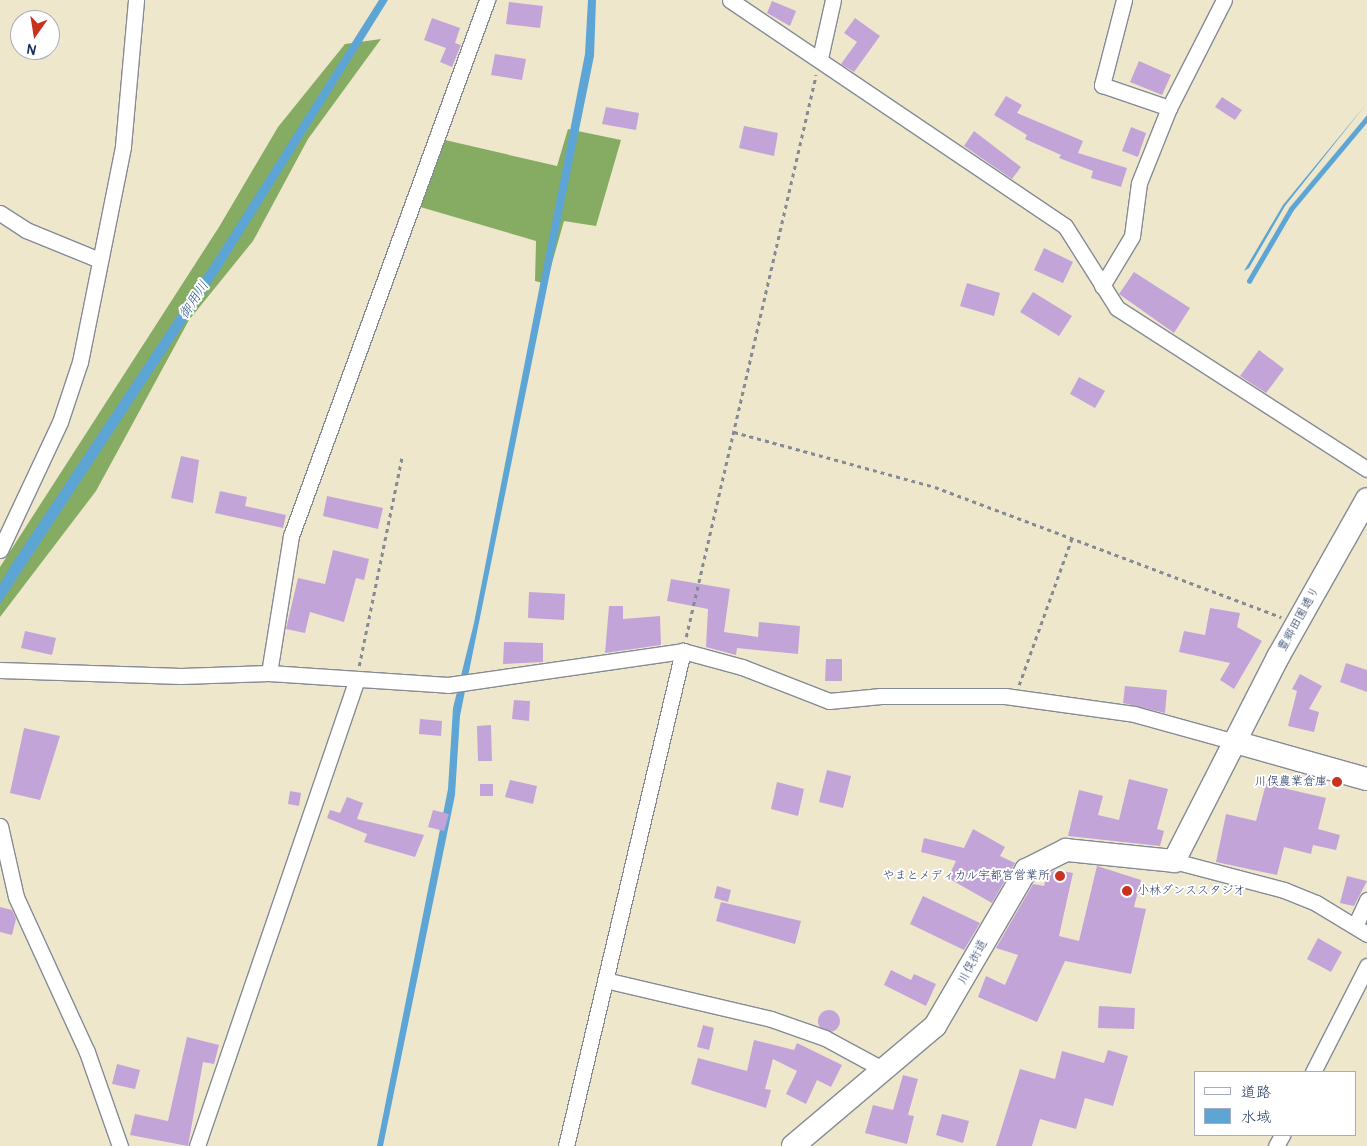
<!DOCTYPE html>
<meta charset="utf-8">
<style>
body{margin:0}
#map{position:relative;width:1367px;height:1146px;overflow:hidden;background:#efe7cc;font-family:Pangolin,"Klee One",sans-serif}
div>[style]{position:absolute}
[style*='--x']{left:calc(var(--x)*1px);top:calc(var(--y)*1px);width:calc(var(--w)*1px);rotate:calc(var(--a)*1deg)}
.forest>*{inset:0;background:#86ac63}
.water>*{inset:0;background:#5ca5d4}
.stream>*{height:4.5px;margin:-2.25px;padding:0 2.25px;transform-origin:2.25px;border-radius:2.25px;background:#5ca5d4}
.building>*{inset:0;background:#c3a4d8}
.round{border-radius:50%}
.path>*{height:2.5px;margin-top:-1.25px;transform-origin:0;background:repeating-linear-gradient(90deg,#858b95 0 4px,transparent 0 8px)}
.roads{filter:drop-shadow(1px 0 #858b95) drop-shadow(-1px 0 #858b95) drop-shadow(0 1px #858b95) drop-shadow(0 -1px #858b95)}
.street>*{height:15px;margin:-7.5px;padding:0 7.5px;transform-origin:7.5px;border-radius:7.5px;background:#fff}
.secondary>*{height:22px;margin:-11px;padding:0 11px;transform-origin:11px;border-radius:11px;background:#fff}
.dots>*{width:14px;height:14px;translate:-50% -50%;box-sizing:border-box;border:2px solid #fff;border-radius:50%}
span{translate:-50% -50%;white-space:nowrap;text-align:center;line-height:1.15;-webkit-text-stroke:4px #fff;paint-order:stroke}
.street-label{font-size:12px;color:#1b2f5e}
.poi-label{font-size:12px;color:#1b2f5e}
.right{translate:-100% -50%;text-align:right}
.left{translate:0 -50%;text-align:left}
.water-label{font-size:14px;color:#355e8d;font-style:italic}
.legend{position:absolute;left:1194px;top:1071px;width:162px;height:65px;box-sizing:border-box;background:#fff;border:1px solid #a4acbf;margin:0;padding:6px 9px;list-style:none;font-size:15px;color:#1b2f5e}
.legend li{display:flex;align-items:center;gap:10px;height:25px}
.legend b{width:25px;border:1px solid #a4acbf}
.north{position:absolute;left:10px;top:10px;width:50px;height:50px;box-sizing:border-box;background:#fff;border:1px solid #a4acbf;border-radius:50%;rotate:193deg;font-size:14px;font-weight:700;line-height:20px;text-align:center;color:#1b2f5e}
.north::after{content:'';display:block;margin:auto;width:18px;height:22px;background:#c8321e;clip-path:polygon(50% 0,100% 100%,50% 72%,0 100%)}
</style>
<div id="map">
<div class="forest">
<div style="clip-path:polygon(381px 39px,308px 139px,253px 241px,189px 320px,96px 491px,0 617px,0 567px,219px 227px,278px 127px,345px 44px)"></div>
<div style="clip-path:polygon(568px 129px,621px 140px,596px 226px,564px 221px,546px 284px,535px 281px,536px 241px,417px 206px,445px 140px,557px 166px)"></div>
</div>
<div class="water">
<div style="clip-path:polygon(379px 0,388px 0,223px 265px,0 604px,0 584px,12px 564px,215px 259px)"></div>
<div style="clip-path:polygon(588px 0,596px 0,594px 56px,460px 716px,455px 795px,383px 1146px,377px 1146px,448px 789px,453px 708px,474px 623px,585px 54px)"></div>
<div style="clip-path:polygon(1367px 103px,1285px 206px,1249px 268px,1244px 271px,1283px 205px)"></div>
</div>
<div class="stream">
<div style="--x:1249;--y:281;--w:83;--a:-59.7"></div>
<div style="--x:1291;--y:209;--w:119;--a:-50.1"></div>
</div>
<div class="building">
<div style="clip-path:polygon(772px 1px,796px 11px,790px 26px,767px 13px)"></div>
<div style="clip-path:polygon(509px 2px,543px 6px,540px 28px,506px 24px)"></div>
<div style="clip-path:polygon(432px 18px,460px 28px,455px 43px,461px 45px,452px 67px,440px 62px,446px 48px,424px 40px)"></div>
<div style="clip-path:polygon(855px 18px,880px 36px,854px 72px,841px 64px,857px 42px,844px 33px)"></div>
<div style="clip-path:polygon(495px 54px,526px 59px,522px 80px,491px 75px)"></div>
<div style="clip-path:polygon(1139px 61px,1171px 75px,1162px 95px,1130px 82px)"></div>
<div style="clip-path:polygon(1006px 96px,1022px 105px,1017px 113px,1083px 141px,1078px 153px,1127px 168px,1121px 187px,1091px 178px,1093px 171px,1059px 158px,1061px 155px,1025px 139px,1027px 135px,994px 115px)"></div>
<div style="clip-path:polygon(1222px 97px,1242px 110px,1235px 120px,1215px 107px)"></div>
<div style="clip-path:polygon(606px 107px,639px 113px,636px 130px,602px 124px)"></div>
<div style="clip-path:polygon(744px 126px,778px 133px,774px 156px,739px 148px)"></div>
<div style="clip-path:polygon(1131px 127px,1146px 133px,1138px 157px,1122px 151px)"></div>
<div style="clip-path:polygon(974px 131px,1021px 167px,1012px 179px,964px 146px)"></div>
<div style="clip-path:polygon(1044px 248px,1073px 262px,1063px 283px,1034px 270px)"></div>
<div style="clip-path:polygon(1134px 272px,1190px 308px,1174px 333px,1119px 294px)"></div>
<div style="clip-path:polygon(967px 283px,1000px 293px,994px 316px,960px 306px)"></div>
<div style="clip-path:polygon(1033px 292px,1072px 316px,1059px 336px,1020px 312px)"></div>
<div style="clip-path:polygon(1259px 350px,1284px 369px,1266px 393px,1240px 376px)"></div>
<div style="clip-path:polygon(1079px 377px,1105px 391px,1095px 408px,1070px 394px)"></div>
<div style="clip-path:polygon(181px 456px,199px 460px,193px 503px,171px 498px)"></div>
<div style="clip-path:polygon(220px 491px,247px 497px,245px 506px,286px 515px,283px 528px,215px 513px)"></div>
<div style="clip-path:polygon(327px 496px,383px 508px,378px 529px,323px 516px)"></div>
<div style="clip-path:polygon(333px 550px,369px 559px,364px 580px,356px 578px,344px 622px,310px 612px,305px 633px,286px 629px,298px 578px,325px 584px)"></div>
<div style="clip-path:polygon(671px 579px,730px 589px,724px 632px,758px 637px,759px 622px,800px 626px,798px 654px,737px 648px,736px 655px,706px 647px,708px 609px,667px 601px)"></div>
<div style="clip-path:polygon(529px 592px,565px 594px,564px 620px,528px 618px)"></div>
<div style="clip-path:polygon(609px 606px,623px 606px,623px 619px,660px 616px,661px 645px,605px 653px)"></div>
<div style="clip-path:polygon(1210px 608px,1240px 613px,1237px 627px,1262px 641px,1234px 689px,1220px 680px,1230px 663px,1179px 652px,1184px 631px,1205px 635px)"></div>
<div style="clip-path:polygon(25px 631px,56px 638px,52px 655px,21px 648px)"></div>
<div style="clip-path:polygon(504px 642px,543px 643px,543px 662px,503px 664px)"></div>
<div style="clip-path:polygon(826px 659px,842px 659px,842px 681px,825px 681px)"></div>
<div style="clip-path:polygon(1346px 663px,1367px 670px,1367px 692px,1340px 682px)"></div>
<div style="clip-path:polygon(1300px 674px,1322px 686px,1309px 709px,1319px 712px,1314px 732px,1288px 726px,1297px 691px,1292px 689px)"></div>
<div style="clip-path:polygon(1125px 686px,1167px 690px,1165px 713px,1123px 703px)"></div>
<div style="clip-path:polygon(514px 700px,530px 701px,529px 721px,512px 719px)"></div>
<div style="clip-path:polygon(420px 719px,442px 721px,441px 736px,419px 734px)"></div>
<div style="clip-path:polygon(491px 725px,492px 761px,478px 761px,477px 726px)"></div>
<div style="clip-path:polygon(24px 728px,60px 736px,40px 800px,10px 793px)"></div>
<div style="clip-path:polygon(827px 770px,851px 776px,843px 808px,819px 802px)"></div>
<div style="clip-path:polygon(1129px 779px,1168px 789px,1157px 829px,1164px 831px,1160px 846px,1068px 836px,1079px 790px,1103px 796px,1098px 815px,1119px 820px)"></div>
<div style="clip-path:polygon(510px 780px,537px 786px,533px 804px,505px 797px)"></div>
<div style="clip-path:polygon(777px 782px,804px 789px,798px 816px,771px 809px)"></div>
<div style="clip-path:polygon(480px 784px,493px 784px,493px 796px,480px 796px)"></div>
<div style="clip-path:polygon(1266px 784px,1326px 798px,1318px 829px,1340px 835px,1336px 850px,1313px 845px,1311px 854px,1284px 847px,1277px 875px,1216px 862px,1226px 814px,1256px 821px)"></div>
<div style="clip-path:polygon(290px 791px,301px 793px,299px 806px,288px 804px)"></div>
<div style="clip-path:polygon(347px 797px,363px 803px,357px 819px,424px 835px,415px 857px,364px 842px,367px 834px,327px 818px,330px 810px,340px 813px)"></div>
<div style="clip-path:polygon(433px 810px,449px 814px,444px 831px,428px 827px)"></div>
<div style="clip-path:polygon(973px 829px,1005px 847px,1000px 856px,1015px 863px,992px 903px,948px 878px,956px 861px,921px 852px,924px 838px,964px 848px)"></div>
<div style="clip-path:polygon(1097px 866px,1141px 880px,1134px 907px,1146px 909px,1131px 974px,1065px 961px,1037px 1022px,978px 997px,986px 976px,1005px 985px,1018px 955px,996px 948px,1033px 884px,1044px 886px,1047px 874px,1056px 870px,1073px 873px,1059px 936px,1079px 941px)"></div>
<div style="clip-path:polygon(1347px 876px,1367px 881px,1354px 906px,1340px 903px)"></div>
<div style="clip-path:polygon(717px 886px,731px 890px,728px 902px,714px 898px)"></div>
<div style="clip-path:polygon(923px 896px,980px 923px,964px 950px,910px 924px)"></div>
<div style="clip-path:polygon(721px 902px,801px 921px,795px 944px,716px 921px)"></div>
<div style="clip-path:polygon(0 907px,12px 910px,16px 919px,12px 935px,0 932px)"></div>
<div style="clip-path:polygon(1318px 938px,1342px 952px,1331px 972px,1307px 959px)"></div>
<div style="clip-path:polygon(891px 970px,911px 980px,914px 974px,936px 984px,926px 1006px,884px 985px)"></div>
<div style="clip-path:polygon(1099px 1006px,1135px 1008px,1134px 1029px,1098px 1028px)"></div>
<div class="round" style="left:818px;top:1010px;width:22px;height:22px"></div>
<div style="clip-path:polygon(703px 1025px,714px 1028px,709px 1050px,697px 1047px)"></div>
<div style="clip-path:polygon(187px 1037px,219px 1045px,214px 1064px,203px 1062px,188px 1146px,130px 1135px,135px 1114px,168px 1121px)"></div>
<div style="clip-path:polygon(754px 1040px,794px 1050px,797px 1043px,842px 1065px,831px 1087px,817px 1080px,806px 1104px,786px 1094px,797px 1071px,773px 1059px,765px 1089px,771px 1090px,766px 1108px,691px 1084px,698px 1058px,747px 1071px)"></div>
<div style="clip-path:polygon(1108px 1050px,1128px 1056px,1113px 1106px,1085px 1098px,1076px 1129px,1040px 1119px,1032px 1146px,996px 1146px,1020px 1069px,1055px 1079px,1062px 1051px,1104px 1063px)"></div>
<div style="clip-path:polygon(117px 1064px,140px 1070px,135px 1089px,112px 1084px)"></div>
<div style="clip-path:polygon(903px 1075px,918px 1079px,908px 1115px,914px 1116px,907px 1144px,865px 1133px,873px 1105px,893px 1110px)"></div>
<div style="clip-path:polygon(942px 1114px,969px 1121px,963px 1143px,936px 1135px)"></div>
</div>
<div class="path">
<div style="--x:734;--y:432;--w:208;--a:15.3"></div>
<div style="--x:935;--y:487;--w:370;--a:20.6"></div>
<div style="--x:686;--y:637;--w:577;--a:-76.98"></div>
<div style="--x:359;--y:666;--w:214;--a:-78.4"></div>
<div style="--x:1019;--y:685;--w:156;--a:-70.2"></div>
</div>
<div class="roads">
<div class="street">
<div style="--x:730;--y:0;--w:404;--a:34"></div>
<div style="--x:1065;--y:226;--w:97;--a:57.6"></div>
<div style="--x:1117;--y:308;--w:297;--a:32.8"></div>
<div style="--x:1124;--y:0;--w:88;--a:104.5"></div>
<div style="--x:1102;--y:85;--w:71;--a:18.9"></div>
<div style="--x:820;--y:58;--w:59;--a:-77.4"></div>
<div style="--x:0;--y:213;--w:31;--a:33"></div>
<div style="--x:26;--y:230;--w:77;--a:22.2"></div>
<div style="--x:1102;--y:286;--w:58;--a:-59"></div>
<div style="--x:1132;--y:236;--w:53;--a:-82.5"></div>
<div style="--x:1139;--y:183;--w:81;--a:-68.2"></div>
<div style="--x:1169;--y:108;--w:121;--a:-63"></div>
<div style="--x:0;--y:550;--w:141;--a:-64.9"></div>
<div style="--x:60;--y:422;--w:63;--a:-71.6"></div>
<div style="--x:80;--y:362;--w:220;--a:-78.7"></div>
<div style="--x:123;--y:146;--w:147;--a:-84.9"></div>
<div style="--x:0;--y:670;--w:181;--a:1.9"></div>
<div style="--x:181;--y:676;--w:88;--a:-2"></div>
<div style="--x:269;--y:673;--w:179;--a:3.8"></div>
<div style="--x:448;--y:685;--w:237;--a:-8.2"></div>
<div style="--x:683;--y:651;--w:61;--a:15.2"></div>
<div style="--x:742;--y:667;--w:93;--a:21.3"></div>
<div style="--x:829;--y:701;--w:52;--a:-5.5"></div>
<div style="--x:881;--y:696;--w:124;--a:0"></div>
<div style="--x:1005;--y:696;--w:130;--a:7.9"></div>
<div style="--x:1134;--y:714;--w:105;--a:15.5"></div>
<div style="--x:269;--y:673;--w:139;--a:-80.9"></div>
<div style="--x:291;--y:536;--w:571;--a:-69.91"></div>
<div style="--x:0;--y:826;--w:73;--a:77.3"></div>
<div style="--x:16;--y:897;--w:170;--a:65.4"></div>
<div style="--x:87;--y:1052;--w:100;--a:70.7"></div>
<div style="--x:1174;--y:861;--w:114;--a:14.8"></div>
<div style="--x:1284;--y:890;--w:35;--a:22"></div>
<div style="--x:1316;--y:903;--w:60;--a:31.3"></div>
<div style="--x:1355;--y:926;--w:29;--a:-65"></div>
<div style="--x:605;--y:980;--w:171;--a:13.2"></div>
<div style="--x:771;--y:1019;--w:57;--a:19.4"></div>
<div style="--x:825;--y:1038;--w:69;--a:28.4"></div>
<div style="--x:1313;--y:1072;--w:119;--a:-63"></div>
<div style="--x:197;--y:1146;--w:490;--a:-71.1"></div>
<div style="--x:566;--y:1146;--w:509;--a:-76.7"></div>
<div style="--x:1276;--y:1146;--w:13;--a:-61"></div>
</div>
<div class="secondary">
<div style="--x:1235;--y:742;--w:137;--a:15.7"></div>
<div style="--x:793;--y:1146;--w:186;--a:-40.2"></div>
<div style="--x:935;--y:1026;--w:181;--a:-59.7"></div>
<div style="--x:1026;--y:870;--w:45;--a:-26.6"></div>
<div style="--x:1066;--y:850;--w:109;--a:5.8"></div>
<div style="--x:1174;--y:861;--w:229;--a:-63"></div>
<div style="--x:1278;--y:657;--w:181;--a:-60.6"></div>
</div>
</div>
<div class="dots">
<div style="left:1337px;top:782px;background:#c8321e"></div>
<div style="left:1060px;top:876px;background:#c8321e"></div>
<div style="left:1127px;top:891px;background:#c8321e"></div>
</div>
<div class="street-label">
<span style="left:1299px;top:619px;rotate:-61deg">豊郷田園通り</span>
<span style="left:973px;top:962px;rotate:-62deg">川俣街道</span>
</div>
<div class="poi-label">
<span class="right" style="left:1327px;top:782px">川俣農業倉庫</span>
<span class="right" style="left:1050px;top:876px">やまとメディカル宇都宮営業所</span>
<span class="left" style="left:1137px;top:891px">小林ダンススタジオ</span>
</div>
<div class="water-label">
<span style="left:194px;top:300px;rotate:-57deg">御用川</span>
</div>
<ul class="legend">
<li><b style="height:6px;background:#fff"></b>道路</li>
<li><b style="height:14px;background:#5ca5d4"></b>水域</li>
</ul>
<div class="north">N</div>
</div>
